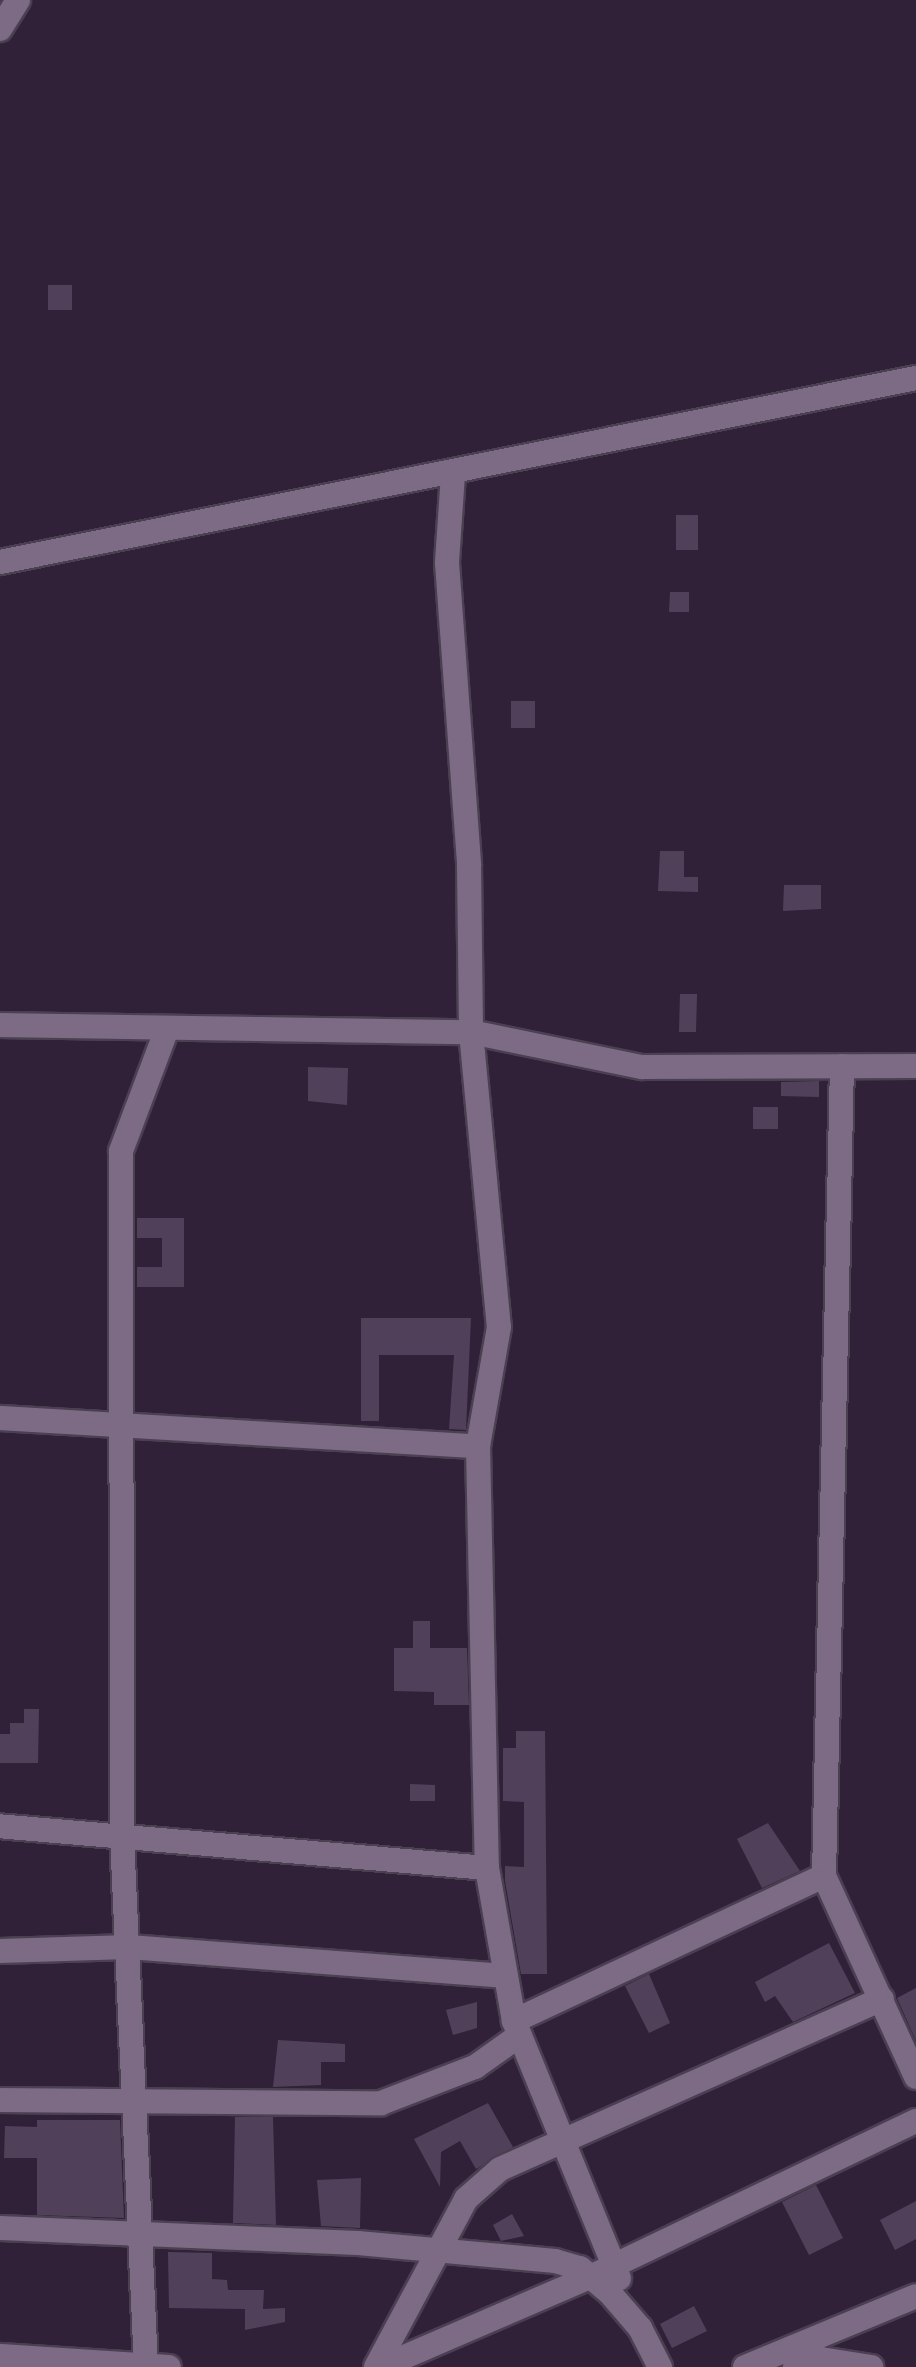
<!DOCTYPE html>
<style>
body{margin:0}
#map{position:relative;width:916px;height:2367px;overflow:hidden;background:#302138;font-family:"Asap Condensed",sans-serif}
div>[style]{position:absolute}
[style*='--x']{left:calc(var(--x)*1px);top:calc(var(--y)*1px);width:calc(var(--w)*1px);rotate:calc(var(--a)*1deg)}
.building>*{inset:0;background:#514059}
.roads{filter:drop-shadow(2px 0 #4b3f52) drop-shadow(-2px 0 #4b3f52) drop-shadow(0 2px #4b3f52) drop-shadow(0 -2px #4b3f52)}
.minor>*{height:24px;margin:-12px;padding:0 12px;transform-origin:12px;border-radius:12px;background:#7d6b86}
span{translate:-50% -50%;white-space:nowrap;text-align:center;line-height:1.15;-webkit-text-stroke:6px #26172e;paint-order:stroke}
</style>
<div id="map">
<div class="building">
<div style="clip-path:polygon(48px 285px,72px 285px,72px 310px,48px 310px)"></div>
<div style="clip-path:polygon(676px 515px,698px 515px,698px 550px,676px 550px)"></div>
<div style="clip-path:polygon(670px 592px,689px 592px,689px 612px,669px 612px)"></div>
<div style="clip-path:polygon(511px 701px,535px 701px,535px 728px,511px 728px)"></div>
<div style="clip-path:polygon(660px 851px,684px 851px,684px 877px,698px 877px,698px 892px,658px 891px)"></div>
<div style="clip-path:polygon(784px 885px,821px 885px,821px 909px,783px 911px)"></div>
<div style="clip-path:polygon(680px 994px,697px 994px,696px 1032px,679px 1032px)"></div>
<div style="clip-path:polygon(308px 1067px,348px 1068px,347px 1105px,308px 1101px)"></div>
<div style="clip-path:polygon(819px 1081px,819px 1097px,781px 1096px,781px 1082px)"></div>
<div style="clip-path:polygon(753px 1107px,778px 1107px,778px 1129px,753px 1129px)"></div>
<div style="clip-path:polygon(137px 1218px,184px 1218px,184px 1287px,137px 1287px,137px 1267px,162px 1267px,162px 1238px,137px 1238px)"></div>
<div style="clip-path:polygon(361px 1318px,471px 1318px,466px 1430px,449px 1429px,454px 1355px,379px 1355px,379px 1421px,361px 1421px)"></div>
<div style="clip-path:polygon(413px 1621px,430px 1621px,430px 1648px,467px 1648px,469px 1705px,434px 1705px,434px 1692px,394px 1691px,394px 1648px,413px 1648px)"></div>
<div style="clip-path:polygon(24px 1709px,39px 1709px,38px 1763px,0 1763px,0 1734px,10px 1734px,10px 1723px,24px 1723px)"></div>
<div style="clip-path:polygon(516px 1731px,545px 1731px,547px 1974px,521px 1974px,505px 1881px,505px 1866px,524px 1867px,524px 1802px,503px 1801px,503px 1748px,516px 1748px)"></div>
<div style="clip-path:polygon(410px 1784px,435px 1785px,435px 1801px,410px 1801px)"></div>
<div style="clip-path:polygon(768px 1823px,800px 1871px,762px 1888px,737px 1839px)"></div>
<div style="clip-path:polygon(829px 1943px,855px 1993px,793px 2022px,775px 1996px,765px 2002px,755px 1982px)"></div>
<div style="clip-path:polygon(649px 1974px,670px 2023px,649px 2033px,625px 1986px)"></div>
<div style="clip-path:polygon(916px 1988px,916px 2041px,897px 1998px)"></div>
<div style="clip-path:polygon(477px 2002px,477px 2028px,453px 2035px,446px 2010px)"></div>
<div style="clip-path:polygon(278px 2040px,345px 2044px,345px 2062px,321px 2062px,321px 2085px,273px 2087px)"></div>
<div style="clip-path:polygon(488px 2103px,513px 2147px,476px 2169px,460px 2141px,441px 2152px,440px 2187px,414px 2139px)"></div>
<div style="clip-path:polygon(235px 2117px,273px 2117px,276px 2225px,233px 2223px)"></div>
<div style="clip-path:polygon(37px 2120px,120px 2120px,124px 2218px,37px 2215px,37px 2158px,4px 2158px,5px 2126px,37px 2127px)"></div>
<div style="clip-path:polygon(361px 2178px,360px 2228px,321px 2226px,317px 2180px)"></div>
<div style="clip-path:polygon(816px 2185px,843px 2238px,809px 2255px,782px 2202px)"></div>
<div style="clip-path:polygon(916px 2201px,916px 2239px,895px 2250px,880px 2220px)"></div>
<div style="clip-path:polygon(512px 2214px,524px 2236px,501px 2241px,493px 2225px)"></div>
<div style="clip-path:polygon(168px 2252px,212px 2253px,212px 2279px,227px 2280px,228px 2290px,264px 2290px,263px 2309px,285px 2308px,285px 2322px,245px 2330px,245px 2309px,169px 2308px)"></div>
<div style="clip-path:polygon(694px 2306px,707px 2331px,672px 2348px,660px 2324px)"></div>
</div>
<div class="roads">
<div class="minor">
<div style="--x:0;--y:29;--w:34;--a:-58"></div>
<div style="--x:453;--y:474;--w:89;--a:93.9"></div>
<div style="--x:447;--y:563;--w:303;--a:85.8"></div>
<div style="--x:469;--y:865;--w:167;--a:89.3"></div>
<div style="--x:471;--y:1032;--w:296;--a:84.6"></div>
<div style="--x:499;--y:1327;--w:121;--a:100"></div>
<div style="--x:0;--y:562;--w:934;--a:-11.36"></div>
<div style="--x:0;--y:1025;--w:471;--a:0.9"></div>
<div style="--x:471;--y:1032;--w:175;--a:11.6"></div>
<div style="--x:642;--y:1067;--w:274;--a:-0.2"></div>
<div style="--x:0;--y:1418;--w:479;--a:3.4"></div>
<div style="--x:478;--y:1446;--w:422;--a:88.8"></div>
<div style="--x:487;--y:1868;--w:489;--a:-175.1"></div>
<div style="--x:487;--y:1868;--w:155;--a:80"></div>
<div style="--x:514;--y:2021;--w:278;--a:67.8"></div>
<div style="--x:824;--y:1876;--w:810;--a:-88.73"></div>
<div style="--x:0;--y:1951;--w:129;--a:-1.8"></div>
<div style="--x:129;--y:1947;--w:378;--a:4.4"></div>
<div style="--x:514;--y:2021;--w:342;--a:-25.1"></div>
<div style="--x:824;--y:1876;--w:221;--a:65.4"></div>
<div style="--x:0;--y:2100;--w:381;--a:0.5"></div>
<div style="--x:381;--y:2103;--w:101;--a:-21"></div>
<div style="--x:475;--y:2067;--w:55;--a:-35.4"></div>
<div style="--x:0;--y:2228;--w:358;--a:2.4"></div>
<div style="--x:358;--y:2243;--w:198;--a:5.2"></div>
<div style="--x:555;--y:2261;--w:26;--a:16"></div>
<div style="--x:580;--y:2268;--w:38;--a:40"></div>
<div style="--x:609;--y:2292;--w:48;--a:49.3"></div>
<div style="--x:640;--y:2328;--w:44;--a:62.9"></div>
<div style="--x:0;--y:2356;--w:169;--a:3.7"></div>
<div style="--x:146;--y:2367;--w:531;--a:-92.59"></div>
<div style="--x:122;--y:1837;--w:686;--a:-90.08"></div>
<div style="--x:121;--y:1151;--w:128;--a:-69.4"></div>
<div style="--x:376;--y:2367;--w:191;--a:-61.8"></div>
<div style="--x:466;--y:2199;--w:45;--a:-41.4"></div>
<div style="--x:500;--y:2169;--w:418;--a:-24"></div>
<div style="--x:381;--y:2367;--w:228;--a:-23.3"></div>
<div style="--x:590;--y:2277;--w:361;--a:-25.6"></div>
<div style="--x:745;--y:2367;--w:185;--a:-22.5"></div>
<div style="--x:795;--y:2367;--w:27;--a:-17"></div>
<div style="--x:821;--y:2359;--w:51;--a:9.1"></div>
</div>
</div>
</div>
